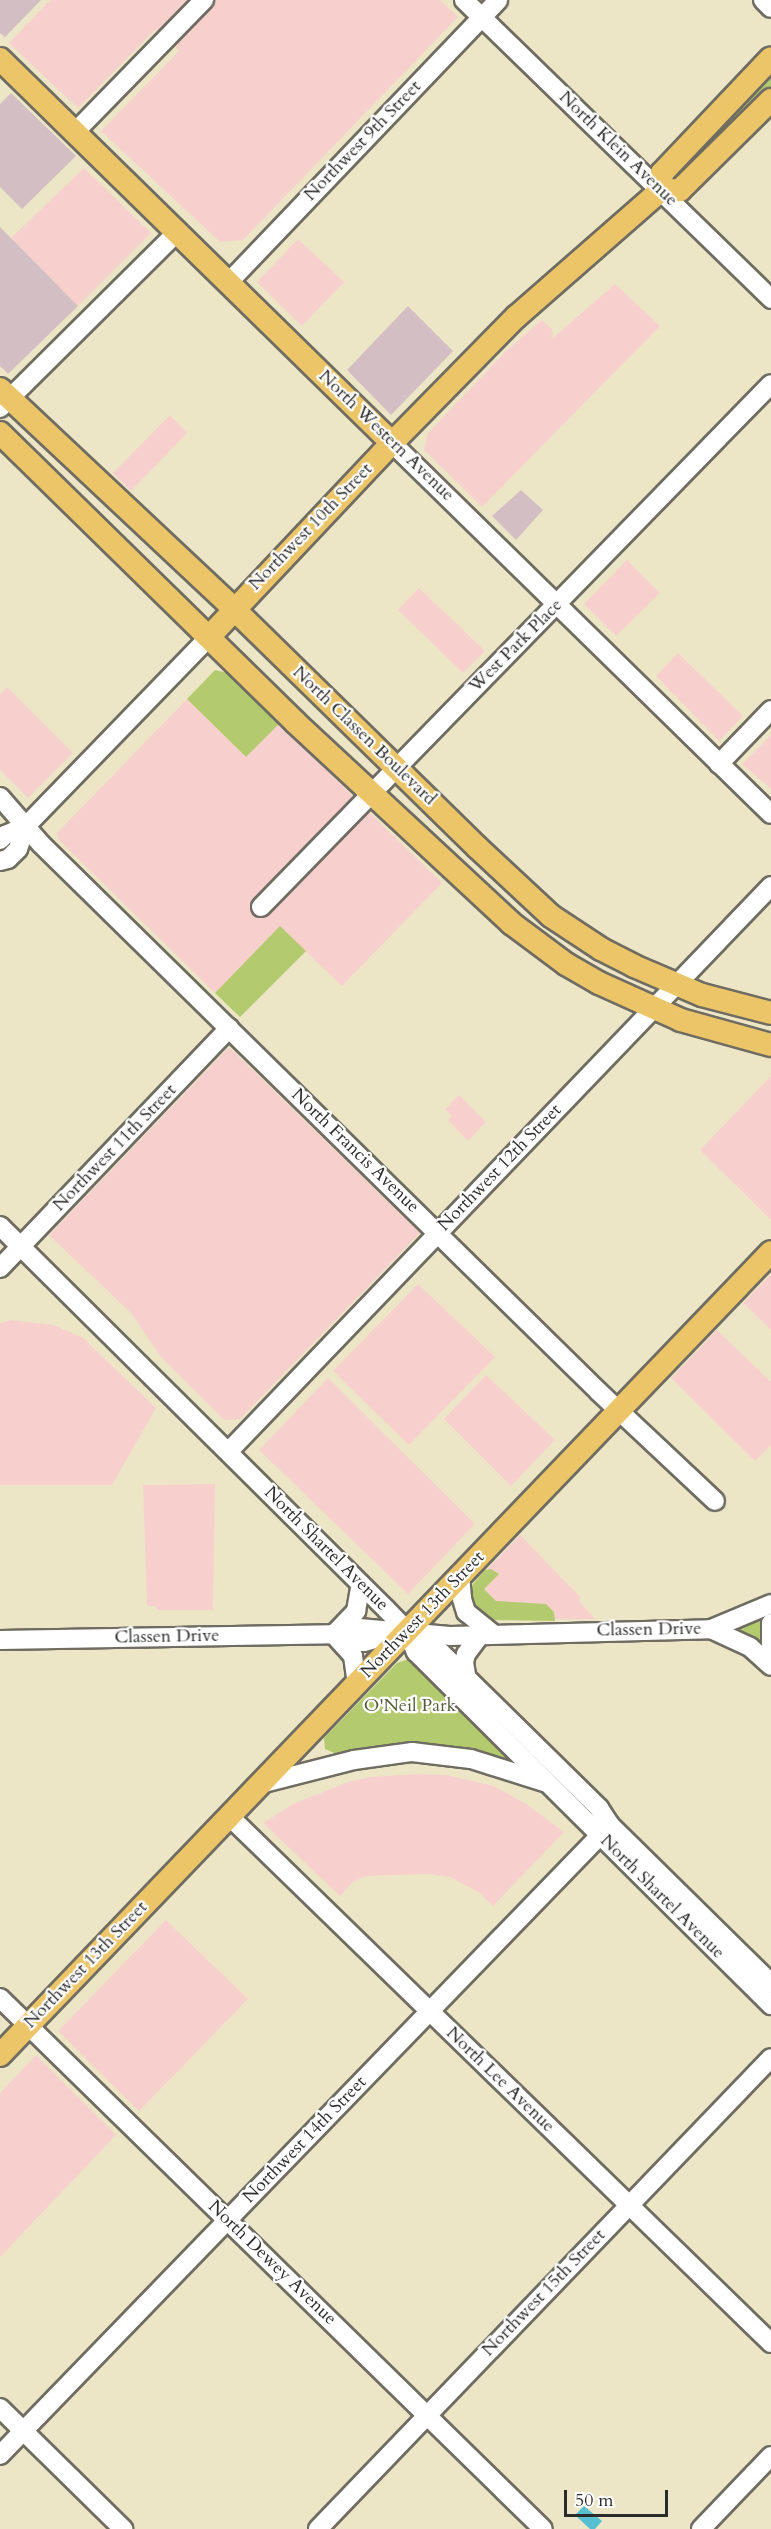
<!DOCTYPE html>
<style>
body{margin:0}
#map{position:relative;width:771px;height:2529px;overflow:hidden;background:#ece6c7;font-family:Cardo,serif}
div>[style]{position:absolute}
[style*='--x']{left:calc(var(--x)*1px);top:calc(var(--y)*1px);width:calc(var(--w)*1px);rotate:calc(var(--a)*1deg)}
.built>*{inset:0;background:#f7d0cd}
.industrial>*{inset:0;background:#d2bec3}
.green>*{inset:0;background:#b4ca6e}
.water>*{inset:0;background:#56bfd2}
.roads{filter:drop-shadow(2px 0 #6f6c62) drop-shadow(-2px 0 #6f6c62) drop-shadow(0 2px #6f6c62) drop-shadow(0 -2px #6f6c62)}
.minor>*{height:18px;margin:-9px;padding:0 9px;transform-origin:9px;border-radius:9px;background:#fff}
.major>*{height:22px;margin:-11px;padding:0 11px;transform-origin:11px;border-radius:11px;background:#edc569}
span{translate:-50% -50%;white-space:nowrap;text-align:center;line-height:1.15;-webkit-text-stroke:4.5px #fff;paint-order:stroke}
.street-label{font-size:18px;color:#2b2b2b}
.park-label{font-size:18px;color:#545b3f}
.scale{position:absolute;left:564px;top:2490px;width:104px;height:27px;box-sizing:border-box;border:3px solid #2b2b2b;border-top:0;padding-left:8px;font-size:18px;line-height:21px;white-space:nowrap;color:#2b2b2b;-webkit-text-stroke:4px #fff;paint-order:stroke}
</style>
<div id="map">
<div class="built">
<div style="clip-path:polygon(50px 0,440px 0,458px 17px,243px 240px,220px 242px,101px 131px,179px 51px,156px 29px,78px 108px,9px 43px)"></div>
<div style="clip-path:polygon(84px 168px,151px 233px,78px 306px,11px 238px)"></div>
<div style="clip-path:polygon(298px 239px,344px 282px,302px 326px,257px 282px)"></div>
<div style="clip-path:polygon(615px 284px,660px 326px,482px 507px,424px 450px,428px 433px,508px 349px,542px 320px,552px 329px,553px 338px)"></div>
<div style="clip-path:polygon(170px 415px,187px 433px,131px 491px,113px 473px)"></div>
<div style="clip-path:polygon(627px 560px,660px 593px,616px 636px,584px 604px)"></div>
<div style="clip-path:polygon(419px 588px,485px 651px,463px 673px,398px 610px)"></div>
<div style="clip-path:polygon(678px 653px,743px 716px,719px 741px,656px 676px)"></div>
<div style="clip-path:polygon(7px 687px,73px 753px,28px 798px,0 770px,0 694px)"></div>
<div style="clip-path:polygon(187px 699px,246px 757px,279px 724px,442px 883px,342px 986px,280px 927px,215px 993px,58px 839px,57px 833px)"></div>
<div style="clip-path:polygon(771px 735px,771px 789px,742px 764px)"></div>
<div style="clip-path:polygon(229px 1047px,420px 1233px,240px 1419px,224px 1420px,161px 1357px,131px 1313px,49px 1235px)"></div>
<div style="clip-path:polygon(771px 1076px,771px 1220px,700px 1150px)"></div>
<div style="clip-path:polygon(459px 1095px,486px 1122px,468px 1141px,448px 1120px,452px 1116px,445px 1109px)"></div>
<div style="clip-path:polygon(771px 1274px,771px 1330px,743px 1303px)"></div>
<div style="clip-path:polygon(418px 1284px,495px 1357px,409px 1445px,333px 1371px)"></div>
<div style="clip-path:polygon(12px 1320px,54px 1325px,83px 1338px,156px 1408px,112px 1485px,0 1485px,0 1323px)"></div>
<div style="clip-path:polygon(717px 1330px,771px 1382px,771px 1445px,755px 1461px,671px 1378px)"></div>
<div style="clip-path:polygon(486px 1375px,555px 1440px,511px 1486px,444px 1419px)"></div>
<div style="clip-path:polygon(328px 1378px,475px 1524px,408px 1594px,259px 1450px)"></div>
<div style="clip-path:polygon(215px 1484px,213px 1610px,157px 1610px,156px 1606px,147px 1606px,143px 1485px)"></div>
<div style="clip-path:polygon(520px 1535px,581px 1598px,579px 1600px,583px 1606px,595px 1619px,484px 1620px,468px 1600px,473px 1584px)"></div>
<div style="clip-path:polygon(417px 1774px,446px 1775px,494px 1786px,526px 1804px,564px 1832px,493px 1906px,478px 1892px,450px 1877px,429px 1874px,366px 1876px,353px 1882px,340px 1896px,263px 1823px,293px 1804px,348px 1782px,370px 1777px)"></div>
<div style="clip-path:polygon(166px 1920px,248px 1999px,139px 2111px,58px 2031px)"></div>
<div style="clip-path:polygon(36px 2055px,116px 2135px,0 2257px,0 2093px)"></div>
</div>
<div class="industrial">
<div style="clip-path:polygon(0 0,41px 0,5px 37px,0 33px)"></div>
<div style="clip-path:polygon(11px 93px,76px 156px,22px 209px,0 187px,0 104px)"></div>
<div style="clip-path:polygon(0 227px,78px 306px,8px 374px,0 366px)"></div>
<div style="clip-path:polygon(408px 306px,453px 351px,391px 415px,347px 370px)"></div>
<div style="clip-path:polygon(521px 490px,543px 510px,516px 540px,492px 516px)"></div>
</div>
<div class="green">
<div style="clip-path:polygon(771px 71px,771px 88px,717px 143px,679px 177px,676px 176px,675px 173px)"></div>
<div style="clip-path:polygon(215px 670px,232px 674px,279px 724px,246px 757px,187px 699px)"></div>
<div style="clip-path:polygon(280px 926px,306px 951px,240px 1017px,215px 993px)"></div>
<div style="clip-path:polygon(491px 1569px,499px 1574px,484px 1589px,496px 1601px,546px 1604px,554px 1612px,555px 1621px,484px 1620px,468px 1600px,473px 1584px,485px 1570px)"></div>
<div style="clip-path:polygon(765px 1617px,761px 1645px,736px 1632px,738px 1627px)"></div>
<div style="clip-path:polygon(409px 1659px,415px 1660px,512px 1755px,509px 1761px,448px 1746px,396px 1745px,339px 1755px,325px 1749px,324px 1738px,397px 1663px)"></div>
</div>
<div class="water">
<div style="clip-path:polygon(584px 2506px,602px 2521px,595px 2529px,590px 2529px,575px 2515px)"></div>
</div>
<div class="roads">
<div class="minor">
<div style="--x:464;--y:0;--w:429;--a:44.2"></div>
<div style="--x:763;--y:0;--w:11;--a:45"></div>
<div style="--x:75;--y:132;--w:185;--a:-45.7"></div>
<div style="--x:228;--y:283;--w:391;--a:-46.3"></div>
<div style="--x:0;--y:408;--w:250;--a:-44.8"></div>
<div style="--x:392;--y:443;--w:530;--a:44.39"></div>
<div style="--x:719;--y:764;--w:75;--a:-46.1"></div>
<div style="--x:0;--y:797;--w:62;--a:48.9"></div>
<div style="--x:41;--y:844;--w:782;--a:44.48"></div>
<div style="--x:599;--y:1392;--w:159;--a:43.2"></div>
<div style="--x:0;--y:840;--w:7;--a:-45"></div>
<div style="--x:5;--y:835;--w:23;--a:-23"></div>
<div style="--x:26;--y:826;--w:263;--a:-45.9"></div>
<div style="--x:0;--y:861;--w:8;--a:-14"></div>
<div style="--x:8;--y:859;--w:14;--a:-45"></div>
<div style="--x:18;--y:849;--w:24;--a:-71"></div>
<div style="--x:261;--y:907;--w:730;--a:-45.72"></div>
<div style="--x:0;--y:1226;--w:544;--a:44.78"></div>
<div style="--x:386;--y:1609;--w:30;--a:46"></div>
<div style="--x:407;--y:1631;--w:23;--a:67"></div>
<div style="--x:416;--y:1652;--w:501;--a:44.84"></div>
<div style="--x:0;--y:1268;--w:332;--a:-46.3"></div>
<div style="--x:229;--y:1451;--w:783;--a:-46.19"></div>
<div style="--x:460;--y:1575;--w:24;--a:85"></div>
<div style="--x:462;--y:1599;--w:14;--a:73"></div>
<div style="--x:466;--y:1612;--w:35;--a:39"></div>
<div style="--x:771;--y:1623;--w:37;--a:90"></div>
<div style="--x:711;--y:1629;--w:43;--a:24.8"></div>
<div style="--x:750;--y:1647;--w:28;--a:42"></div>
<div style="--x:337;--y:1631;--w:28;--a:-46"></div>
<div style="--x:356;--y:1611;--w:27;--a:-80"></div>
<div style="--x:421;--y:1633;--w:250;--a:44.5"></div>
<div style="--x:599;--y:1808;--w:20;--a:57"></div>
<div style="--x:610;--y:1825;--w:226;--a:44.5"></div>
<div style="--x:333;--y:1634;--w:18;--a:27"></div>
<div style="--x:349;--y:1642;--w:15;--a:0"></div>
<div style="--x:364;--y:1642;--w:29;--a:-16"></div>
<div style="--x:335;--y:1636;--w:27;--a:48"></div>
<div style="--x:353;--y:1656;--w:28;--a:82"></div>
<div style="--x:0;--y:1640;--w:333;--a:-1"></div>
<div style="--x:333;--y:1634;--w:17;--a:-25"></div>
<div style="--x:348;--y:1627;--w:102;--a:5"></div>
<div style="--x:450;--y:1636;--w:261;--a:-1.5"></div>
<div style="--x:711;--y:1629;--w:65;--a:-22.6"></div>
<div style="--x:467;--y:1681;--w:19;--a:-99"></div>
<div style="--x:464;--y:1662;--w:8;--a:-76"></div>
<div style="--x:466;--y:1654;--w:25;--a:-53"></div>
<div style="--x:260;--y:1784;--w:97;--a:-14.3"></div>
<div style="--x:354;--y:1760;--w:59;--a:-7.9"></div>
<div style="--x:412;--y:1752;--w:59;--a:6.8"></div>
<div style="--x:471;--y:1759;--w:77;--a:17.5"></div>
<div style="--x:229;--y:1816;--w:756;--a:44.2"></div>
<div style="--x:0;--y:1998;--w:759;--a:44.36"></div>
<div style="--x:0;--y:2408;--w:173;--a:44.5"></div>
<div style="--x:0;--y:2455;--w:877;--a:-45.92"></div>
<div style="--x:318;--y:2529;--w:653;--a:-46.12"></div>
<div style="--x:701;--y:2529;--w:101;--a:-46.2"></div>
</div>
<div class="major">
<div style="--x:0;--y:59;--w:549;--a:44.41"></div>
<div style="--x:660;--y:191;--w:18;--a:-84"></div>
<div style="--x:662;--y:173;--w:158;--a:-46.5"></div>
<div style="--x:0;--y:389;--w:321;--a:43.2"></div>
<div style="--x:234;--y:609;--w:340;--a:44.4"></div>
<div style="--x:477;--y:847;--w:101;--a:43"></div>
<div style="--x:551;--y:916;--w:60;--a:33.4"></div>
<div style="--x:601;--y:949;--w:37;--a:27"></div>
<div style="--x:634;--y:966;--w:74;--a:23.1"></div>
<div style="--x:702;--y:995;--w:71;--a:14.6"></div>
<div style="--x:0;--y:433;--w:414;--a:44.4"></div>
<div style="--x:296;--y:723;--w:294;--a:42.9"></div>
<div style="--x:511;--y:923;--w:69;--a:36.7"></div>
<div style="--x:566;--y:964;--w:38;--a:30"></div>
<div style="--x:599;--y:983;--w:90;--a:24.3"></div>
<div style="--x:681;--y:1020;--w:93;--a:15.5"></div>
<div style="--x:209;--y:637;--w:267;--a:-46.7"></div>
<div style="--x:392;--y:443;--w:177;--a:-45.5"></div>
<div style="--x:516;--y:317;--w:191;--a:-41.2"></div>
<div style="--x:660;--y:191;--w:20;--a:-3"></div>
<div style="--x:680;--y:190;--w:128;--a:-44.7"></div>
<div style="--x:0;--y:2055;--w:1113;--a:-46.16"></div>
</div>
</div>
<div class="street-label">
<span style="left:363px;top:141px;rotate:-46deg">Northwest 9th Street</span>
<span style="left:618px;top:149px;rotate:44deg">North Klein Avenue</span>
<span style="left:386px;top:436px;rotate:44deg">North Western Avenue</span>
<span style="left:311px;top:527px;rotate:-46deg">Northwest 10th Street</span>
<span style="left:516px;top:646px;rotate:-45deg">West Park Place</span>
<span style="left:364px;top:736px;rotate:44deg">North Classen Boulevard</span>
<span style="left:115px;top:1148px;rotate:-46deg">Northwest 11th Street</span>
<span style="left:355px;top:1151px;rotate:44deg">North Francis Avenue</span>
<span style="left:500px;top:1168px;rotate:-46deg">Northwest 12th Street</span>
<span style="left:326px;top:1549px;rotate:45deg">North Shartel Avenue</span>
<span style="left:423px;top:1615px;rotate:-46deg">Northwest 13th Street</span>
<span style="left:649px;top:1630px;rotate:-1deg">Classen Drive</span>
<span style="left:167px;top:1637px;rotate:-1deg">Classen Drive</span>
<span style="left:662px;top:1897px;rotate:45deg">North Shartel Avenue</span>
<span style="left:86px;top:1965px;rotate:-46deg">Northwest 13th Street</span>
<span style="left:500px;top:2080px;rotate:44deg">North Lee Avenue</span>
<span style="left:305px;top:2140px;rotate:-46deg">Northwest 14th Street</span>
<span style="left:272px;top:2263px;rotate:44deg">North Dewey Avenue</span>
<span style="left:544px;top:2293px;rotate:-46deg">Northwest 15th Street</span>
</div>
<div class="park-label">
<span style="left:410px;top:1706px">O'Neil Park</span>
</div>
<div class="scale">50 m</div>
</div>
